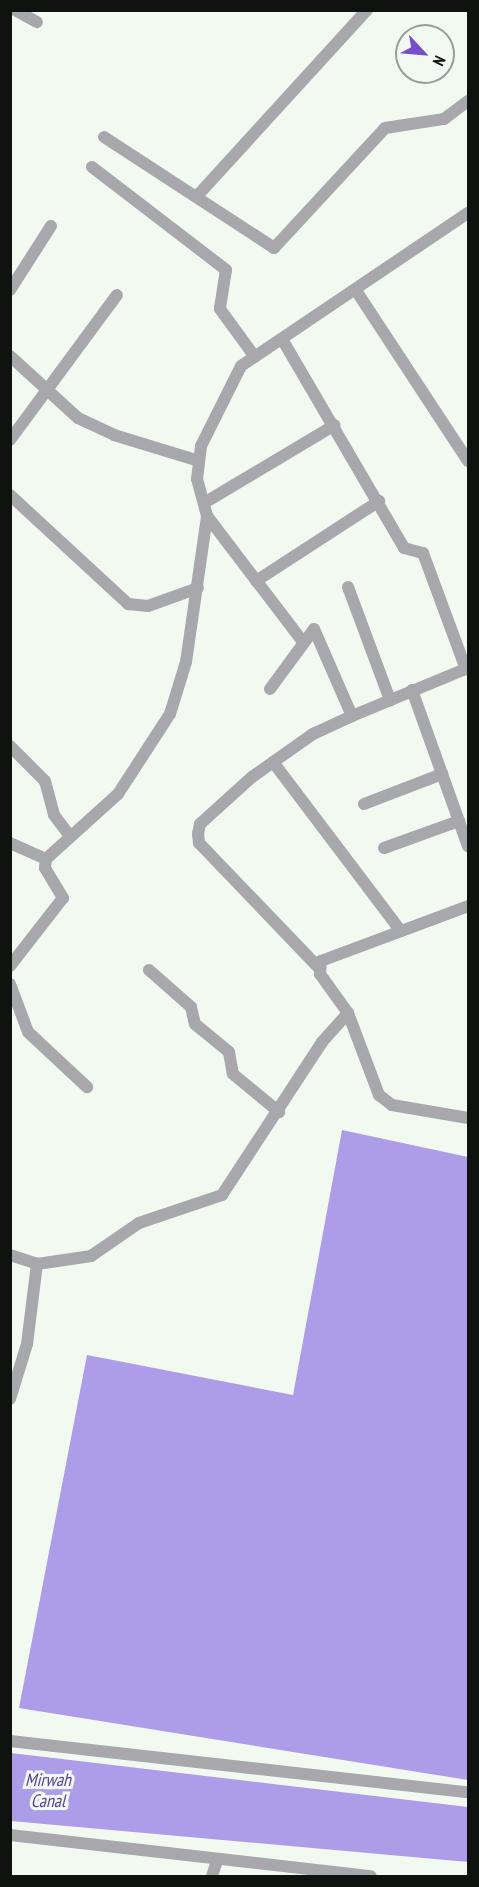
<!DOCTYPE html>
<style>
body{margin:0}
#map{position:relative;width:479px;height:1887px;overflow:hidden;background:#f2f9f1;font-family:"PT Sans Narrow",sans-serif}
div>[style]{position:absolute}
[style*='--x']{left:calc(var(--x)*1px);top:calc(var(--y)*1px);width:calc(var(--w)*1px);rotate:calc(var(--a)*1deg)}
.water>*{inset:0;background:#ad9ce8}
.street>*{height:12px;margin:-6px;padding:0 6px;transform-origin:6px;border-radius:6px;background:#a8a7ab}
span{translate:-50% -50%;white-space:nowrap;text-align:center;line-height:1.15;-webkit-text-stroke:6px #f2f9f1;paint-order:stroke}
.water-label{font-size:18px;color:#5c429c;font-style:italic}
.frame{position:absolute;inset:0;border:12px solid #0f120f;pointer-events:none}
.north{position:absolute;left:395px;top:24px;width:60px;height:60px;box-sizing:border-box;background:#f2f9f1;border:2px solid #979d97;border-radius:50%;rotate:116deg;font-size:16px;font-weight:700;line-height:24px;text-align:center;color:#0f120f}
.north::after{content:'';display:block;margin:auto;width:21px;height:27px;background:#754fc9;clip-path:polygon(50% 0,100% 100%,50% 72%,0 100%)}
</style>
<div id="map">
<div class="water">
<div style="clip-path:polygon(342px 1130px,468px 1157px,468px 1780px,19px 1708px,87px 1355px,293px 1395px)"></div>
<div style="clip-path:polygon(11px 1753px,468px 1807px,468px 1862px,11px 1821px)"></div>
</div>
<div class="street">
<div style="--x:15;--y:10;--w:25;--a:29"></div>
<div style="--x:104;--y:137;--w:203;--a:33.1"></div>
<div style="--x:274;--y:248;--w:163;--a:-47.2"></div>
<div style="--x:385;--y:128;--w:60;--a:-8.7"></div>
<div style="--x:444;--y:119;--w:30;--a:-37"></div>
<div style="--x:92;--y:167;--w:169;--a:37.5"></div>
<div style="--x:226;--y:270;--w:39;--a:99"></div>
<div style="--x:220;--y:309;--w:59;--a:53.9"></div>
<div style="--x:198;--y:195;--w:251;--a:-47.6"></div>
<div style="--x:10;--y:290;--w:76;--a:-57.4"></div>
<div style="--x:357;--y:292;--w:202;--a:56.7"></div>
<div style="--x:282;--y:339;--w:242;--a:59.7"></div>
<div style="--x:404;--y:548;--w:20;--a:15"></div>
<div style="--x:423;--y:553;--w:124;--a:69.7"></div>
<div style="--x:10;--y:356;--w:92;--a:42.4"></div>
<div style="--x:78;--y:418;--w:40;--a:25"></div>
<div style="--x:114;--y:435;--w:89;--a:17"></div>
<div style="--x:10;--y:440;--w:180;--a:-53.6"></div>
<div style="--x:10;--y:495;--w:161;--a:42.7"></div>
<div style="--x:128;--y:604;--w:20;--a:6"></div>
<div style="--x:148;--y:606;--w:53;--a:-19.8"></div>
<div style="--x:204;--y:503;--w:152;--a:-30.8"></div>
<div style="--x:207;--y:516;--w:158;--a:52.7"></div>
<div style="--x:256;--y:581;--w:147;--a:-33"></div>
<div style="--x:348;--y:587;--w:121;--a:69.6"></div>
<div style="--x:270;--y:689;--w:74;--a:-53.7"></div>
<div style="--x:314;--y:629;--w:95;--a:66.4"></div>
<div style="--x:352;--y:716;--w:126;--a:-22.5"></div>
<div style="--x:412;--y:690;--w:166;--a:70.3"></div>
<div style="--x:10;--y:746;--w:49;--a:45"></div>
<div style="--x:45;--y:781;--w:35;--a:75"></div>
<div style="--x:54;--y:815;--w:25;--a:53"></div>
<div style="--x:273;--y:762;--w:212;--a:52.9"></div>
<div style="--x:364;--y:804;--w:84;--a:-21"></div>
<div style="--x:10;--y:843;--w:39;--a:24"></div>
<div style="--x:384;--y:848;--w:80;--a:-19.8"></div>
<div style="--x:10;--y:966;--w:86;--a:-52.1"></div>
<div style="--x:63;--y:898;--w:35;--a:-121"></div>
<div style="--x:45;--y:868;--w:9;--a:-84"></div>
<div style="--x:46;--y:859;--w:97;--a:-42.1"></div>
<div style="--x:118;--y:794;--w:95;--a:-57"></div>
<div style="--x:170;--y:714;--w:54;--a:-72.9"></div>
<div style="--x:186;--y:662;--w:148;--a:-81.8"></div>
<div style="--x:207;--y:516;--w:38;--a:-105"></div>
<div style="--x:197;--y:479;--w:33;--a:-83"></div>
<div style="--x:201;--y:446;--w:89;--a:-63.4"></div>
<div style="--x:241;--y:366;--w:274;--a:-34"></div>
<div style="--x:318;--y:967;--w:172;--a:-133.8"></div>
<div style="--x:199;--y:843;--w:9;--a:-96"></div>
<div style="--x:198;--y:834;--w:10;--a:-79"></div>
<div style="--x:200;--y:824;--w:70;--a:-42.1"></div>
<div style="--x:252;--y:777;--w:75;--a:-35.2"></div>
<div style="--x:313;--y:734;--w:43;--a:-24.8"></div>
<div style="--x:149;--y:970;--w:56;--a:41.4"></div>
<div style="--x:191;--y:1007;--w:17;--a:77"></div>
<div style="--x:195;--y:1024;--w:44;--a:39.5"></div>
<div style="--x:229;--y:1052;--w:22;--a:80"></div>
<div style="--x:233;--y:1074;--w:60;--a:39.6"></div>
<div style="--x:10;--y:984;--w:51;--a:69.4"></div>
<div style="--x:28;--y:1032;--w:81;--a:43"></div>
<div style="--x:348;--y:1013;--w:48;--a:-125.7"></div>
<div style="--x:320;--y:974;--w:13;--a:-86"></div>
<div style="--x:321;--y:961;--w:157;--a:-20.5"></div>
<div style="--x:10;--y:1255;--w:28;--a:18"></div>
<div style="--x:37;--y:1264;--w:55;--a:-8.4"></div>
<div style="--x:91;--y:1256;--w:58;--a:-34.5"></div>
<div style="--x:139;--y:1223;--w:88;--a:-18.6"></div>
<div style="--x:222;--y:1195;--w:183;--a:-56.8"></div>
<div style="--x:322;--y:1042;--w:39;--a:-48"></div>
<div style="--x:348;--y:1013;--w:88;--a:69.3"></div>
<div style="--x:379;--y:1095;--w:16;--a:38"></div>
<div style="--x:392;--y:1105;--w:77;--a:9.7"></div>
<div style="--x:10;--y:1399;--w:58;--a:-72.8"></div>
<div style="--x:27;--y:1344;--w:81;--a:-82.9"></div>
<div style="--x:10;--y:1741;--w:461;--a:6.4"></div>
<div style="--x:10;--y:1835;--w:363;--a:6.5"></div>
<div style="--x:212;--y:1876;--w:16;--a:-72"></div>
</div>
<div class="water-label">
<span style="left:48px;top:1791px">Mirwah<br>Canal</span>
</div>
<div class="frame"></div>
<div class="north">N</div>
</div>
